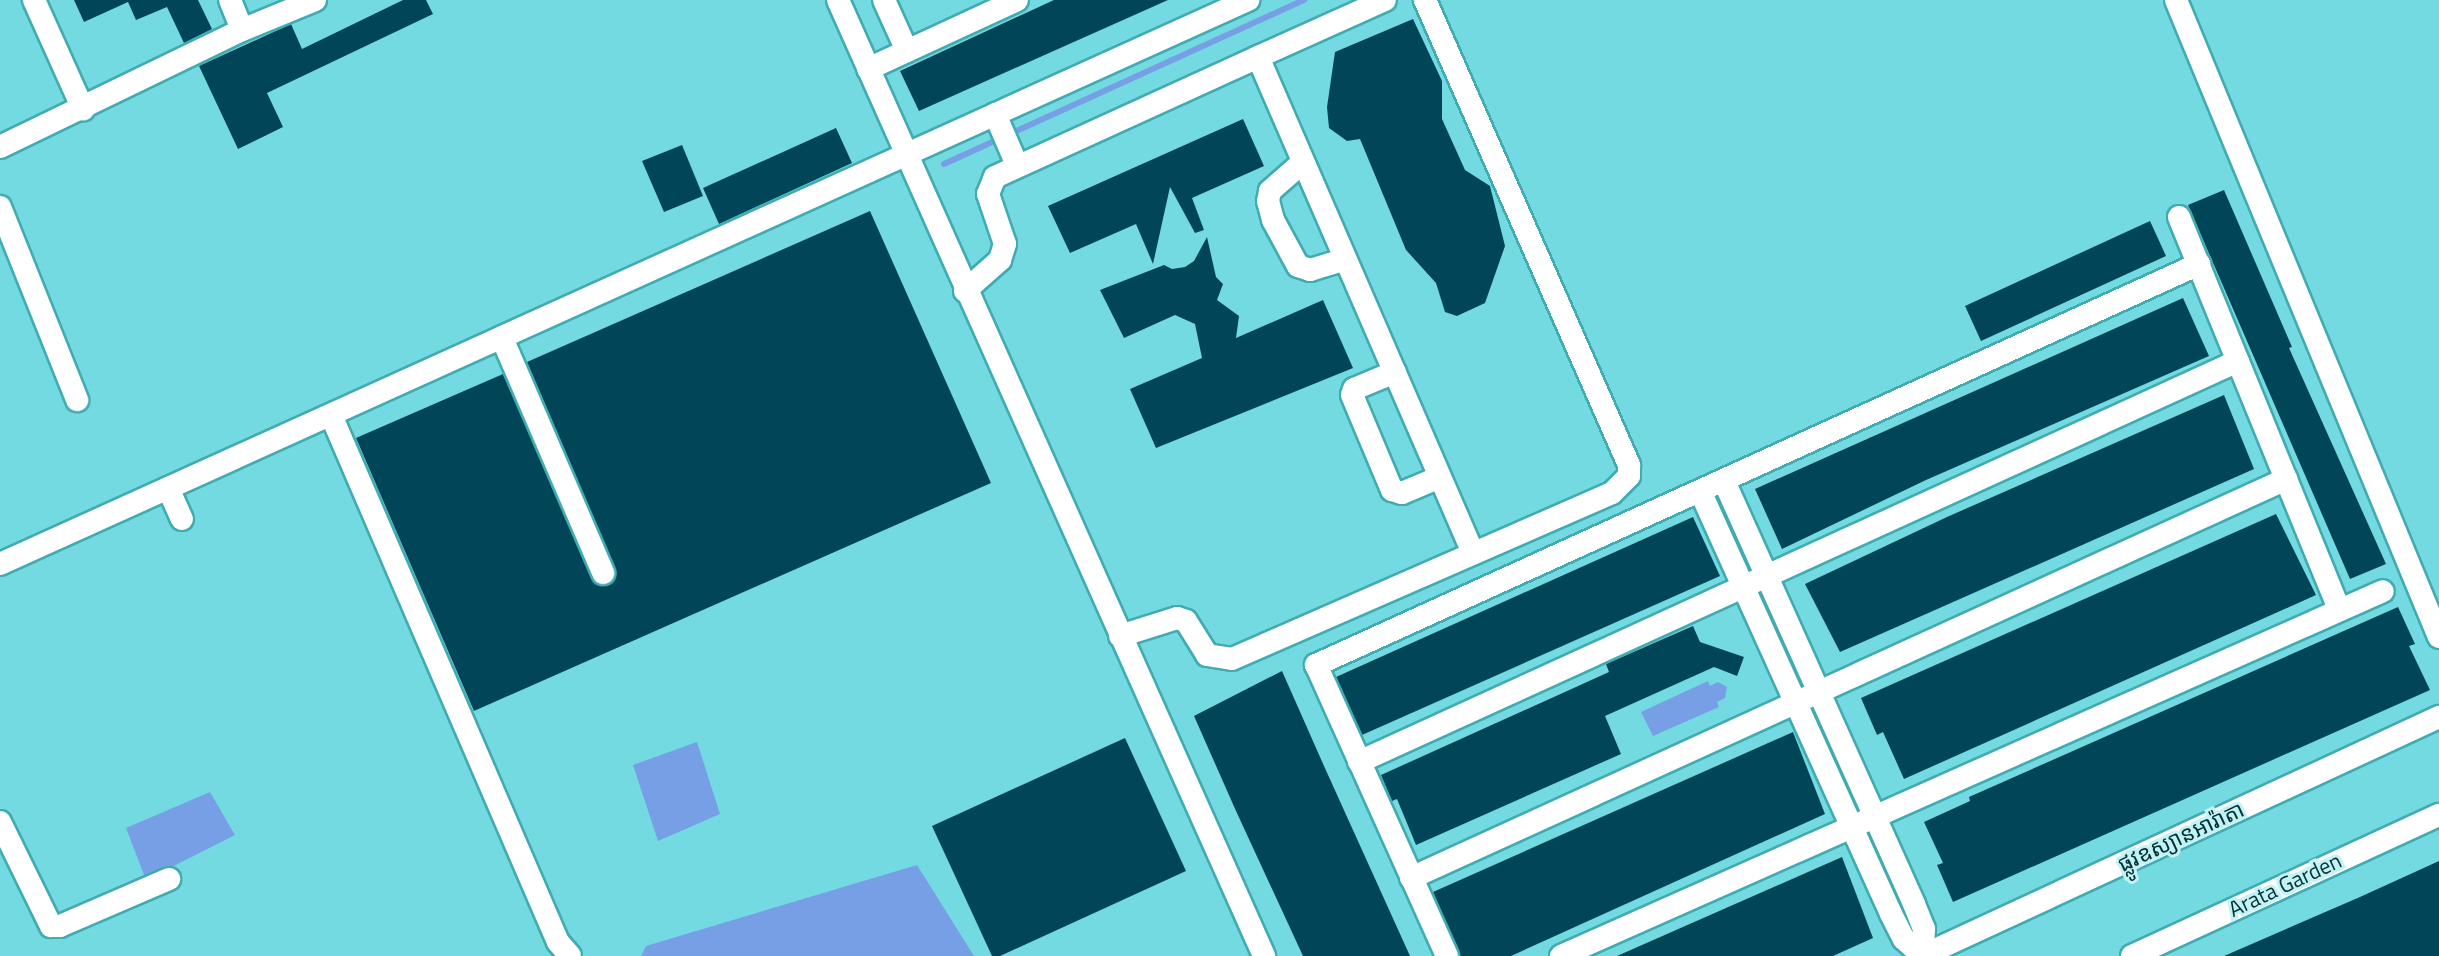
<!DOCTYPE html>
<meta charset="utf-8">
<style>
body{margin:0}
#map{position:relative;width:2439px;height:956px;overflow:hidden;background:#74dae1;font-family:"Titillium Web","Noto Sans Khmer",sans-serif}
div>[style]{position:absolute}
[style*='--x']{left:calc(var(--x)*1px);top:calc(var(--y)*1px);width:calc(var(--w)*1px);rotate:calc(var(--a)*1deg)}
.water>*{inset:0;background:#779fe6}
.stream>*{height:6px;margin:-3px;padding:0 3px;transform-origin:3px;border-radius:3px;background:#779fe6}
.building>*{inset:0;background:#004658}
.roads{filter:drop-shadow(2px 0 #41abb2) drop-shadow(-2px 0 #41abb2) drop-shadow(0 2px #41abb2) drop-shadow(0 -2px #41abb2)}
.minor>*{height:22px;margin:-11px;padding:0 11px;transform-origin:11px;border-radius:11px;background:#fff}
span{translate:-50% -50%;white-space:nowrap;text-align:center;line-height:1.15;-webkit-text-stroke:6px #c3f2f5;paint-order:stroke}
.street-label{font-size:22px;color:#013134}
</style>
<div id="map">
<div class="water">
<div style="clip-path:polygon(1708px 681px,1710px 686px,1718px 682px,1727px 687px,1725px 698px,1717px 702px,1719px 707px,1653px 736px,1641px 712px)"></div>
<div style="clip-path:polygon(697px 742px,720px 814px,658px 841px,633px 765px)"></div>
<div style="clip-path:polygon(210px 792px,235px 835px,146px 880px,126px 828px)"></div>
<div style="clip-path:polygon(917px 865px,974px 956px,641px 956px,646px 946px)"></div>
</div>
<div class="stream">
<div style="--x:944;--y:164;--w:396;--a:-24.5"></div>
</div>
<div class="building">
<div style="clip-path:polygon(74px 0,198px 0,212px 29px,184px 43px,167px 7px,136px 20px,128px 2px,84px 22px)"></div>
<div style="clip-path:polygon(403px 0,426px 0,433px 14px,267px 93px,283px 127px,238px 149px,199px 66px,291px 24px,302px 49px)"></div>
<div style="clip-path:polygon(1054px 0,1168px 0,919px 111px,900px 71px)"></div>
<div style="clip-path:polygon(1413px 19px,1442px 81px,1442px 119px,1465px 170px,1490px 186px,1505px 246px,1485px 303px,1457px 316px,1445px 312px,1436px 283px,1406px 250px,1360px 139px,1347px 141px,1329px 128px,1327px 107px,1335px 52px)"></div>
<div style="clip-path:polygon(1243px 119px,1264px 166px,1192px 198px,1204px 230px,1195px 233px,1170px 187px,1153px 264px,1136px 224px,1070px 253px,1048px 206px)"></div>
<div style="clip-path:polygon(836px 128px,852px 163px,719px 224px,703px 188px)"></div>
<div style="clip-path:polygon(682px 145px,703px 196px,664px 212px,642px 161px)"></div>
<div style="clip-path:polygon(2224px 190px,2292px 347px,2289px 348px,2386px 564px,2350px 579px,2188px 205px)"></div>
<div style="clip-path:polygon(870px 211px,991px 483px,474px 711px,356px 438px,503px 374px,591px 578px,601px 586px,609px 585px,616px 575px,615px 568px,527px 362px)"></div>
<div style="clip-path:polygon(2150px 221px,2166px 256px,1981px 341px,1965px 306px)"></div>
<div style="clip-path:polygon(1207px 237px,1216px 277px,1223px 284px,1217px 300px,1239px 316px,1236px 338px,1323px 300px,1353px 368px,1156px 448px,1130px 389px,1202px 358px,1195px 324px,1175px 315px,1124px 338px,1100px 290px,1164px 265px,1172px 269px,1185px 267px,1194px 261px)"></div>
<div style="clip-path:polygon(2183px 298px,2209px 356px,1926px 480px,1782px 549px,1755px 489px)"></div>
<div style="clip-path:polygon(2224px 395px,2254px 469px,1840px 652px,1805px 584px,1947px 517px)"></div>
<div style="clip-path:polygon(2276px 514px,2316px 595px,1904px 779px,1883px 732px,1877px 735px,1861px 698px)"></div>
<div style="clip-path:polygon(1693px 517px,1720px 576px,1362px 735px,1336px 677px)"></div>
<div style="clip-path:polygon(2398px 607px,2415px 644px,2409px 646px,2430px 690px,1953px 902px,1937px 865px,1943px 863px,1924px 822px,1970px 801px,1969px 797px)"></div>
<div style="clip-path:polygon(1693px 626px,1700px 642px,1744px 657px,1737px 676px,1714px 667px,1605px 716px,1621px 754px,1416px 845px,1397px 799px,1392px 801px,1381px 775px,1609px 672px,1606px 664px)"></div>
<div style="clip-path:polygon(1282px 671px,1324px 766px,1410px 956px,1303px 956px,1236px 811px,1194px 716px)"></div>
<div style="clip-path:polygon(1793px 732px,1825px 814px,1511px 956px,1460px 956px,1433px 892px)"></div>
<div style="clip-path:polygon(1125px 738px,1186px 871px,1000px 956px,992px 956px,932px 826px)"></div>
<div style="clip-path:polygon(1842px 857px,1873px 938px,1833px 956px,1617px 956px)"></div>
<div style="clip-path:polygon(2439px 861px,2439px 956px,2224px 956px,2360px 897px)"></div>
</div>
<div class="roads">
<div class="minor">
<div style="--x:34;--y:0;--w:120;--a:65.8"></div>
<div style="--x:230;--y:0;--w:32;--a:68"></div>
<div style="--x:838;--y:0;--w:1047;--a:65.98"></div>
<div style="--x:884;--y:0;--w:56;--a:65.7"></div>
<div style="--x:2176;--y:0;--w:689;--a:67.57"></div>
<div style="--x:1258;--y:57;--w:139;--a:-24.2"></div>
<div style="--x:868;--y:69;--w:164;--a:-24.8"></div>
<div style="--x:995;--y:114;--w:56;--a:66.7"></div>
<div style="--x:0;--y:147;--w:269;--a:-25.8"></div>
<div style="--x:242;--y:30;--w:79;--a:-22.3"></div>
<div style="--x:1303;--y:162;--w:44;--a:138.7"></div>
<div style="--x:1270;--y:191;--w:10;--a:101"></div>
<div style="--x:1268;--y:201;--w:20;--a:75"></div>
<div style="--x:1273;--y:220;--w:52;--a:61.5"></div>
<div style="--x:1298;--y:266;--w:13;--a:18"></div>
<div style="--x:1310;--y:270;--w:37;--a:-17"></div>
<div style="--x:0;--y:207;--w:208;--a:68.2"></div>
<div style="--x:2179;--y:217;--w:423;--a:67.8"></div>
<div style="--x:965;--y:291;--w:47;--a:-41.5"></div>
<div style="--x:1000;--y:260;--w:17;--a:-73"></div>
<div style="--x:1005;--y:244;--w:53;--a:-108.8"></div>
<div style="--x:988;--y:194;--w:18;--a:-68"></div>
<div style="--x:995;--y:177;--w:289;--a:-24.5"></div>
<div style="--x:1258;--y:57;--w:541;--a:66.56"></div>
<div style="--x:502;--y:338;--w:256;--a:66.7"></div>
<div style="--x:1395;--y:372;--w:44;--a:157.5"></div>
<div style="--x:1354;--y:389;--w:6;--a:108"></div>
<div style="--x:1352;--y:395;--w:103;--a:67.2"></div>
<div style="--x:1392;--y:490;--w:10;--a:17"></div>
<div style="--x:1402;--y:493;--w:41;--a:-22.8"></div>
<div style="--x:331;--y:415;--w:574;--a:66.7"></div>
<div style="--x:558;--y:942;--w:18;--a:49"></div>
<div style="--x:1724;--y:481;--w:464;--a:65.8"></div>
<div style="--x:1914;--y:904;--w:27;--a:68"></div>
<div style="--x:1924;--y:929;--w:27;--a:94"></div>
<div style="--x:168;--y:488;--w:34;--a:66"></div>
<div style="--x:1701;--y:493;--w:462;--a:65.7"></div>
<div style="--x:1891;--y:914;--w:28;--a:63"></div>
<div style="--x:1904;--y:939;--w:25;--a:43"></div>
<div style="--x:0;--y:564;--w:1370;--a:-24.32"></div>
<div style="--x:1120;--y:636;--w:60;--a:-17.5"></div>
<div style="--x:1177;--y:618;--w:9;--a:18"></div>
<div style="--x:1186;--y:621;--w:40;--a:58"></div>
<div style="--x:1207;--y:655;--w:25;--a:9"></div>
<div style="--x:1232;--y:659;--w:415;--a:-23.6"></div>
<div style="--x:1612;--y:493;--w:24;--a:-45"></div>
<div style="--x:1629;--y:476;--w:11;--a:-90"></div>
<div style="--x:1629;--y:465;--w:508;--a:-113.69"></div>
<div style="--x:1359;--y:762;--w:966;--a:-24.52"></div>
<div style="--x:0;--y:822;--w:116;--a:63.9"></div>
<div style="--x:51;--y:926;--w:9;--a:0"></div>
<div style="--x:60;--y:926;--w:119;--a:-23.3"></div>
<div style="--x:1411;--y:878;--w:962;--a:-24.51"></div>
<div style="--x:1447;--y:956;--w:319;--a:-114.2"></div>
<div style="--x:1316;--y:665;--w:970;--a:-24.42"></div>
<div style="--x:1561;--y:956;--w:899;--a:-23.94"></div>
<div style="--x:1922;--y:956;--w:570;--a:-24.81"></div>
<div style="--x:2132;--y:956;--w:338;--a:-24.7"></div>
</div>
</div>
<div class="street-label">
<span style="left:2181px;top:837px;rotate:-25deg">ផ្លូវឧស្យានអារ៉ាតា</span>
<span style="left:2285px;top:885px;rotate:-25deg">Arata Garden</span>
</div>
</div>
